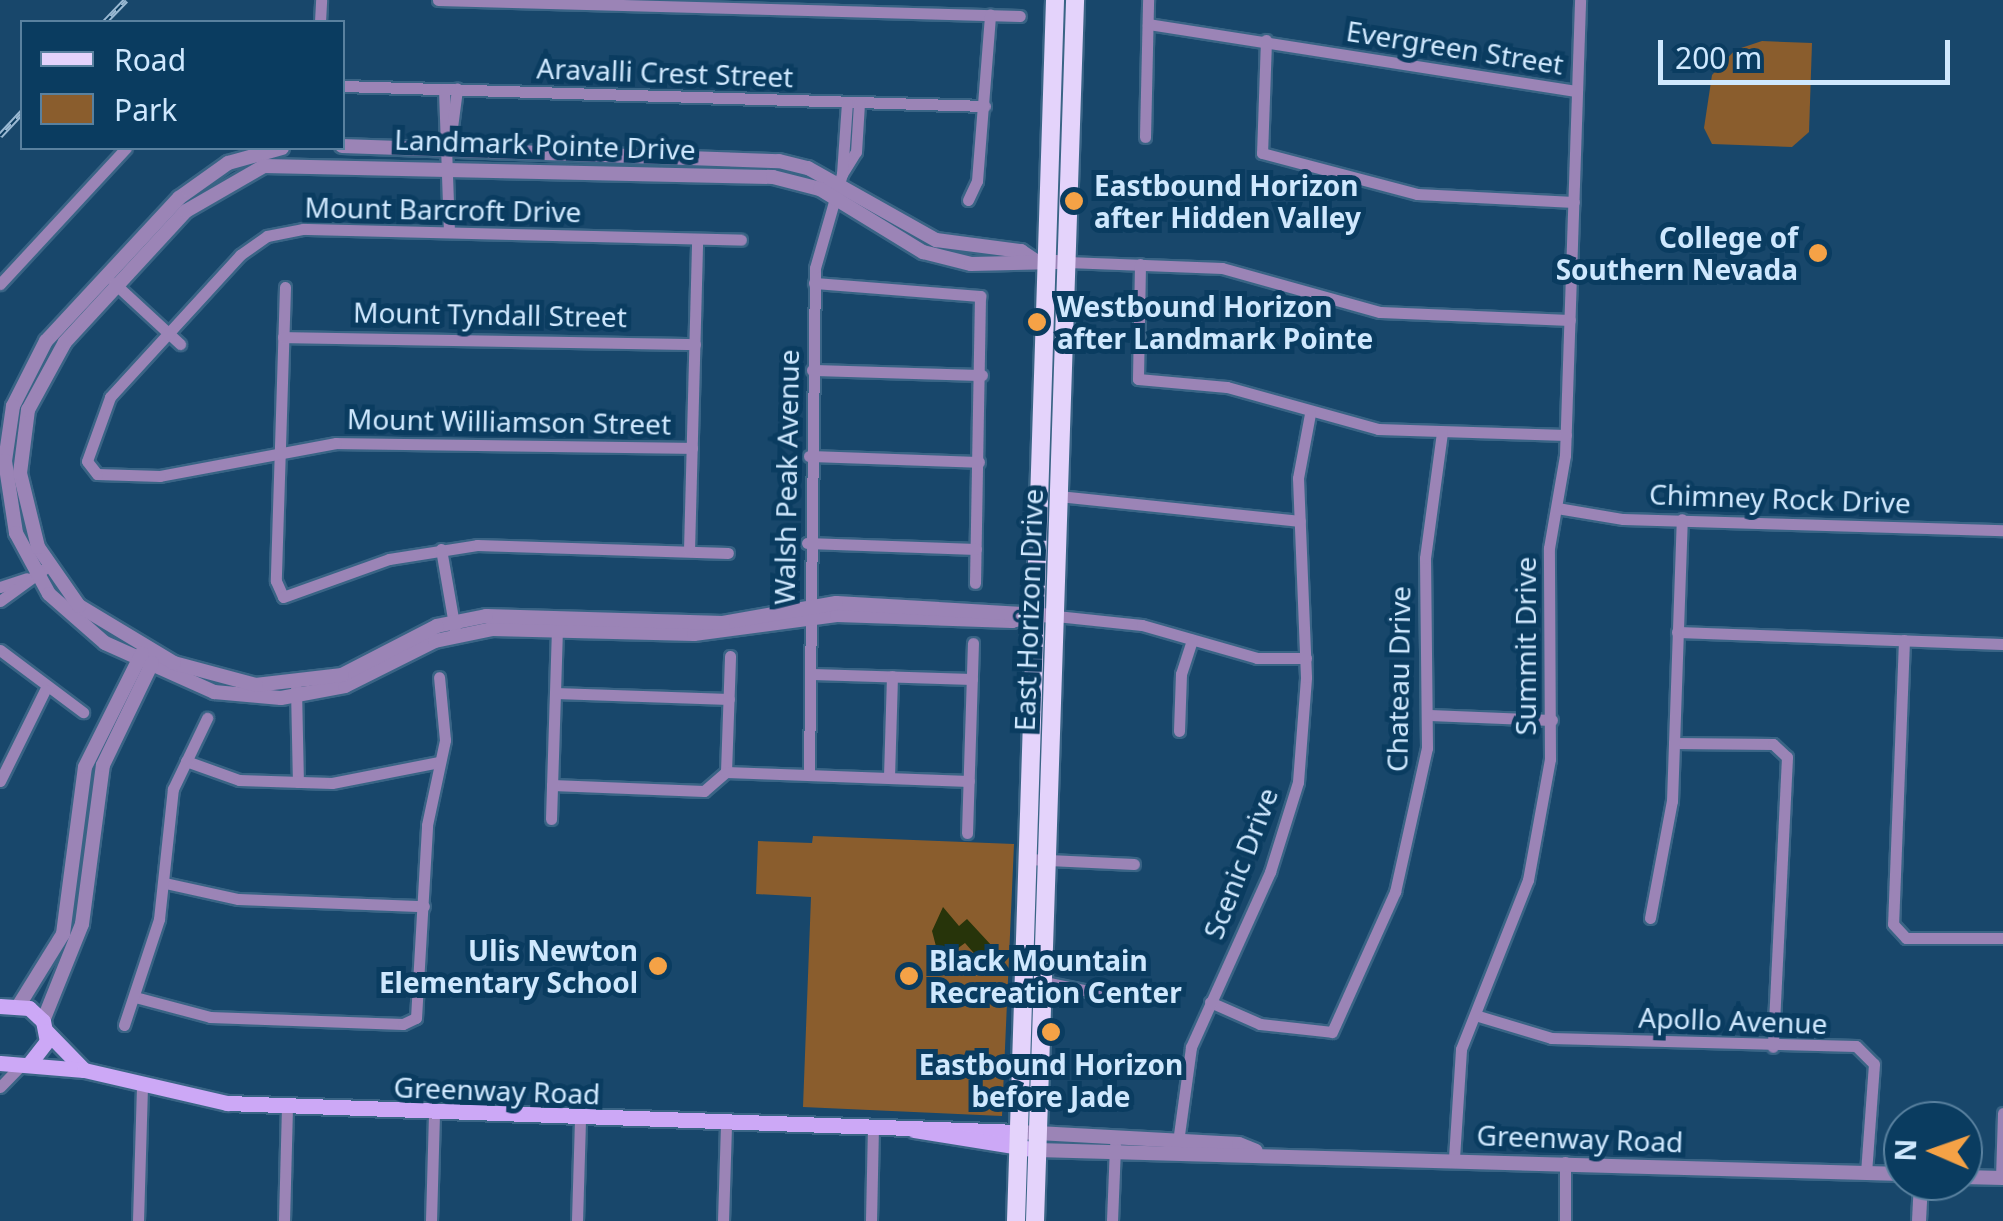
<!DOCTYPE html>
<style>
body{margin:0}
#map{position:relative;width:2003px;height:1221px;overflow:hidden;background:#18476b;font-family:"Noto Sans",sans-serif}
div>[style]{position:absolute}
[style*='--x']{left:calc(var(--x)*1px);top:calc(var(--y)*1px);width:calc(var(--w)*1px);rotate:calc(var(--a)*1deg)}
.green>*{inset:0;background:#8a5d2d}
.water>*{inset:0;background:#27340a}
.roads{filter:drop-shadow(2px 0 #396485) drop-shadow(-2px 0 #396485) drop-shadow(0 2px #396485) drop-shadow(0 -2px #396485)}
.minor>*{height:11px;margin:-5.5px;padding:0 5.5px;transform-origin:5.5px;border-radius:5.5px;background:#9b84b6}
.tertiary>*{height:14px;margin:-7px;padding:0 7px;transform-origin:7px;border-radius:7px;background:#9b84b6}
.secondary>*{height:15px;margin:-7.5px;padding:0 7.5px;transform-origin:7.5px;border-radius:7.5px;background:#cca8f6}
.primary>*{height:18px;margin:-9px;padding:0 9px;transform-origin:9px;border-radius:9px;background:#e4d3fb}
.rail>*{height:6px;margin-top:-3px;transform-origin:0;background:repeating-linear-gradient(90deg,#0a3c60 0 8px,#9ab9d3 0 16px);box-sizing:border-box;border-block:2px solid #9ab9d3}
.dots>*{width:28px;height:28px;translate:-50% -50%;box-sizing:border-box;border:5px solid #0a3c60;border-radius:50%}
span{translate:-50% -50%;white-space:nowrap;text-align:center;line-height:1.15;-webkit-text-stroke:10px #0a3c60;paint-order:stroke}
.street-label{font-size:28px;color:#cfe8fe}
.poi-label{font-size:28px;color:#cfe8fe;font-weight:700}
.left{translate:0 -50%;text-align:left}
.right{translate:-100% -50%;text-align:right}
.legend{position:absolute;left:20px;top:20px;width:325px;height:130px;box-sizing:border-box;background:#0a3c60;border:2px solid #59819f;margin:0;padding:12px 18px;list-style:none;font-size:30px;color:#cfe8fe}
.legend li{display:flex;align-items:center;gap:20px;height:50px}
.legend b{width:50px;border:2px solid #59819f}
.north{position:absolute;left:1883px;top:1101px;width:100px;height:100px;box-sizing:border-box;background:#0a3c60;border:2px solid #59819f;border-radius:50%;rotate:272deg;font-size:28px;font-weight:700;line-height:40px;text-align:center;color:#cfe8fe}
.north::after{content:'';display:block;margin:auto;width:35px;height:45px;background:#f5a246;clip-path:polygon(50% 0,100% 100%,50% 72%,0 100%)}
.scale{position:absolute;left:1658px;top:40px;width:292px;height:45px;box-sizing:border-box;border:5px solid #cfe8fe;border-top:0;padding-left:12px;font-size:30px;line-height:35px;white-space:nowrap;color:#cfe8fe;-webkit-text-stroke:8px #0a3c60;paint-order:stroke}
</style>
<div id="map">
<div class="green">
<div style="clip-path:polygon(1762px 41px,1812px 43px,1809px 132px,1792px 147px,1712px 144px,1704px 128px,1712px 75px,1735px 50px)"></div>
<div style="clip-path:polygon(813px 836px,1014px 844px,1002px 1116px,803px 1107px,811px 897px,756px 894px,758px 841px,812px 843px)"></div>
</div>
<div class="water">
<div style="clip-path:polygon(943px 907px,959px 926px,967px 919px,992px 946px,979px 959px,965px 943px,942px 960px,938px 954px,932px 931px)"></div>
</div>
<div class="roads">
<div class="minor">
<div style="--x:438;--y:0;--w:582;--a:1.57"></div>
<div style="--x:320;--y:22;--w:22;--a:-87"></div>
<div style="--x:1148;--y:24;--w:434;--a:8.9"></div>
<div style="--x:1266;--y:40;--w:113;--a:92"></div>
<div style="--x:1262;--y:153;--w:160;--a:14.8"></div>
<div style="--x:1417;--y:194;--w:157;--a:2.9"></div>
<div style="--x:342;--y:86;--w:643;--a:1.78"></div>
<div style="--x:444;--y:89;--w:143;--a:88"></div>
<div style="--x:1145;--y:137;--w:137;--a:-88.7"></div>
<div style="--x:449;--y:150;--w:62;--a:-82.5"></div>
<div style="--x:842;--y:174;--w:26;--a:-58"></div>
<div style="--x:856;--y:152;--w:49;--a:-86.5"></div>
<div style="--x:968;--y:200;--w:21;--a:-65"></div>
<div style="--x:977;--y:181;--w:167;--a:-85.5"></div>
<div style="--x:1067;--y:262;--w:155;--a:2.2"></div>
<div style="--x:1222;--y:268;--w:164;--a:15.6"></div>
<div style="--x:1380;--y:312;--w:190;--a:2.4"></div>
<div style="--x:1140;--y:264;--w:115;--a:91"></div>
<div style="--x:1138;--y:379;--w:89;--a:5.1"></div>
<div style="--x:1227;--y:387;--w:157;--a:15.5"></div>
<div style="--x:1378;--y:429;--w:188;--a:1.8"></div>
<div style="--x:114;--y:283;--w:90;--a:42.7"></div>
<div style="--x:814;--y:283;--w:167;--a:4.5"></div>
<div style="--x:980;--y:296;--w:287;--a:91"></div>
<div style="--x:0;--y:284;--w:185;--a:-47.2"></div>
<div style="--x:285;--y:287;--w:294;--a:91.8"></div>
<div style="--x:276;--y:581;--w:17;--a:66"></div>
<div style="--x:283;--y:597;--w:113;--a:-19.7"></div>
<div style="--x:389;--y:559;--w:89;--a:-9"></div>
<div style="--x:477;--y:545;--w:251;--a:1.8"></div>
<div style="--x:283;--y:337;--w:412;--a:1"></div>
<div style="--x:812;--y:370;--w:170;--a:1.7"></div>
<div style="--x:692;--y:448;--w:356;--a:-179.2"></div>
<div style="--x:336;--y:443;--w:179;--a:169.4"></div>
<div style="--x:160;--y:476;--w:63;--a:-178.2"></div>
<div style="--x:97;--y:474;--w:16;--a:-128"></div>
<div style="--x:87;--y:461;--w:68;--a:-70.2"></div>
<div style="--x:110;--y:397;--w:193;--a:-47.5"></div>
<div style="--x:240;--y:255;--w:33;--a:-35"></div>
<div style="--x:267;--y:236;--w:37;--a:-11"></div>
<div style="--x:303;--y:229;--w:438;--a:1.4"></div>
<div style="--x:809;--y:456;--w:170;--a:2"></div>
<div style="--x:1059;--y:496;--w:242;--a:5.9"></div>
<div style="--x:1557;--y:508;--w:67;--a:9.5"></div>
<div style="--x:1623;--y:519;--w:380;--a:1.7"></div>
<div style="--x:807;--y:543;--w:169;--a:2"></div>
<div style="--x:441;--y:549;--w:82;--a:80.2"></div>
<div style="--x:689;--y:551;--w:312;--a:-88.5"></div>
<div style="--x:0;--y:587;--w:28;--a:-18"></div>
<div style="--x:0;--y:601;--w:54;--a:-36"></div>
<div style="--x:1056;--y:616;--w:86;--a:6"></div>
<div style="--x:1142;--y:625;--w:120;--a:16"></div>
<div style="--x:1257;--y:658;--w:49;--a:0"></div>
<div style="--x:1677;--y:632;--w:326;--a:2.1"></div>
<div style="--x:1904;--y:640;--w:284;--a:92.2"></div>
<div style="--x:1893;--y:924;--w:19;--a:47"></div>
<div style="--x:1906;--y:938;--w:97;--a:0"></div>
<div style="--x:0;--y:650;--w:104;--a:36.8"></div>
<div style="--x:812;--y:674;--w:160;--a:1.8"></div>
<div style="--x:296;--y:689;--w:93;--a:88.8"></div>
<div style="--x:555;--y:693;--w:174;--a:2"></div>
<div style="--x:1429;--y:715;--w:123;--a:2.3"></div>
<div style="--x:1179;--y:731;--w:57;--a:-88"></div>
<div style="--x:1181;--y:674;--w:36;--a:-72"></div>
<div style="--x:1674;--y:743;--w:99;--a:0.6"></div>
<div style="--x:1773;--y:744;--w:19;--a:43"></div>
<div style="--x:1787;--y:757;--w:290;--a:92.8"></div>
<div style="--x:186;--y:761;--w:56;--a:19.7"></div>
<div style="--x:239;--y:780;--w:93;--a:1.8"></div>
<div style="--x:332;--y:783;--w:109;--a:-11.1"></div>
<div style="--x:726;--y:772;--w:116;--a:-88"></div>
<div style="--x:809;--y:774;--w:506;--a:-89.32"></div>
<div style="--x:815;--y:268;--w:98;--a:-74"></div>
<div style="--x:842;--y:174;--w:71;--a:-86"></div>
<div style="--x:889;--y:777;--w:101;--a:-88.3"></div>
<div style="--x:0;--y:781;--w:102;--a:-63.7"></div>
<div style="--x:552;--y:785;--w:152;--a:2.3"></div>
<div style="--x:704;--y:791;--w:29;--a:-41"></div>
<div style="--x:726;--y:772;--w:243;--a:2.1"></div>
<div style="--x:551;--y:819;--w:196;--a:-88.2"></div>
<div style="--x:967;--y:833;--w:190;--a:-88.2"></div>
<div style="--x:1027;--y:859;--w:107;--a:2.7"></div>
<div style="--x:165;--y:883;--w:75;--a:12.4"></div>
<div style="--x:238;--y:899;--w:186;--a:2.2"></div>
<div style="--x:1650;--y:918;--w:119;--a:-79.4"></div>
<div style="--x:1672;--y:801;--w:282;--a:-88"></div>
<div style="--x:1044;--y:982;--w:65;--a:11.5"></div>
<div style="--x:135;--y:997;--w:78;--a:14.9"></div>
<div style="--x:210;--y:1017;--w:193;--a:2.1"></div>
<div style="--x:403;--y:1024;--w:14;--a:-25"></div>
<div style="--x:416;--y:1018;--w:193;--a:-86.7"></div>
<div style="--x:427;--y:825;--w:87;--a:-78"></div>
<div style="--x:445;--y:740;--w:63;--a:-95.4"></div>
<div style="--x:1210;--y:1002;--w:55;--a:23.7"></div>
<div style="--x:1260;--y:1024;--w:72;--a:6.3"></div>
<div style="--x:1332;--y:1032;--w:154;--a:-65.8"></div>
<div style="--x:1395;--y:892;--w:148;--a:-77.5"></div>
<div style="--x:1427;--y:748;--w:190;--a:-90.6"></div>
<div style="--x:1425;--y:558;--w:127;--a:-82.3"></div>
<div style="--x:1475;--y:1015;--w:79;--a:16.8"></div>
<div style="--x:1551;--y:1038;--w:305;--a:1.5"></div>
<div style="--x:1856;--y:1046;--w:25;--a:45"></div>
<div style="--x:1874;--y:1064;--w:109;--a:94.2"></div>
<div style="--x:124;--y:1025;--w:112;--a:-71.7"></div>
<div style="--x:159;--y:919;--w:131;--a:-83.9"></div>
<div style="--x:173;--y:789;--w:79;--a:-64.4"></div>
<div style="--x:0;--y:1087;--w:28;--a:-46"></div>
<div style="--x:1178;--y:1142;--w:96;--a:-82.2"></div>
<div style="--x:1191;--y:1047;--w:192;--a:-65.7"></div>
<div style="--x:1270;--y:872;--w:94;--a:-72.7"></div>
<div style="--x:1298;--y:782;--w:105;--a:-85.6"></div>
<div style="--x:1306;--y:677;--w:199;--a:-92.3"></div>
<div style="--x:1298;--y:478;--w:65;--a:-79.4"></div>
<div style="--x:1454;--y:1158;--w:109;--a:-86.3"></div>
<div style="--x:1461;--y:1049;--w:182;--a:-68.4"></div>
<div style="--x:1528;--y:880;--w:123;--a:-79.7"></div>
<div style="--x:1550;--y:759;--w:211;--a:-90.3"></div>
<div style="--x:1549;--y:548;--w:94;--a:-80.2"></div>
<div style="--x:1565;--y:455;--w:455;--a:-88.1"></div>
<div style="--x:2001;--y:1178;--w:65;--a:-88.2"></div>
<div style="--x:138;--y:1221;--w:132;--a:-88.3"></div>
<div style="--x:284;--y:1221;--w:115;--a:-88.5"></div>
<div style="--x:431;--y:1221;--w:108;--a:-88.4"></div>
<div style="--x:577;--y:1221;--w:103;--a:-88.3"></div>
<div style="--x:723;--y:1221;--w:98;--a:-88.2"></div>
<div style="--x:871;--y:1221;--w:92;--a:-88.8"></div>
<div style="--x:1112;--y:1221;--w:76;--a:-87.7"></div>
<div style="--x:1565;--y:1221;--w:59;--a:-90"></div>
</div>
<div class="tertiary">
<div style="--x:342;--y:146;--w:437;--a:2"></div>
<div style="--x:779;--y:161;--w:30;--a:14"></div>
<div style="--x:808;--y:168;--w:147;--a:29.4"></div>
<div style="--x:936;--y:240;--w:86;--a:7.4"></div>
<div style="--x:1021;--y:251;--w:18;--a:34"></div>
<div style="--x:282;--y:148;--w:56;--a:164.5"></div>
<div style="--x:228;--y:163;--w:60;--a:144.5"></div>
<div style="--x:179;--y:198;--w:195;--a:132.9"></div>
<div style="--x:46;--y:341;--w:73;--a:116.9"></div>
<div style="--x:13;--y:406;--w:56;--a:98.3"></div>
<div style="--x:5;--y:461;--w:73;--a:81.3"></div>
<div style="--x:16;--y:533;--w:69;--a:61.6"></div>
<div style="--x:49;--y:594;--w:74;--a:41.2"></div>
<div style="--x:105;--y:643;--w:120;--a:24.2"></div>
<div style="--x:214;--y:692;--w:67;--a:5.1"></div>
<div style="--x:281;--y:698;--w:65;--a:-10.6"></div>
<div style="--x:345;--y:686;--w:101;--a:-26.6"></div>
<div style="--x:435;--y:641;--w:58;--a:-11.9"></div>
<div style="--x:492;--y:629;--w:202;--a:1.4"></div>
<div style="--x:694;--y:634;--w:144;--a:-7.6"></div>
<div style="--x:837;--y:615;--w:175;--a:2"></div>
<div style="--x:1012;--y:621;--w:24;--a:-15"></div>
<div style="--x:1056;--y:616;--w:220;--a:-176.6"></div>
<div style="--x:836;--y:603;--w:115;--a:170"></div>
<div style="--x:723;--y:623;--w:237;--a:-178.3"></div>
<div style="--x:486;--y:616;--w:50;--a:168.5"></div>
<div style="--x:437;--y:626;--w:107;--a:152.7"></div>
<div style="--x:342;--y:675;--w:87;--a:173.4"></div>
<div style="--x:256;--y:685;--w:85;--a:-165"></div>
<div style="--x:174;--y:663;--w:111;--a:-149"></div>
<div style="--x:79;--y:606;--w:72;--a:-124.8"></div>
<div style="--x:38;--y:547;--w:76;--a:-103.7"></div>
<div style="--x:20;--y:473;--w:64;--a:-82.8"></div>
<div style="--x:28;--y:410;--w:77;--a:-61.4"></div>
<div style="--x:65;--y:342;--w:178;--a:-47.3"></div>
<div style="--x:186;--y:211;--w:90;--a:-30"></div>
<div style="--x:264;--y:166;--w:509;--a:1.24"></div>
<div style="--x:773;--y:177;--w:49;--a:14.3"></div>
<div style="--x:820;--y:189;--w:121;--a:31.5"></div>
<div style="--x:923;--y:252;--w:49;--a:14"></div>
<div style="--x:971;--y:264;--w:86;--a:-1.3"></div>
<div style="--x:19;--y:1005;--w:84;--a:-58.2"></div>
<div style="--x:63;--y:934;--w:168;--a:-82.5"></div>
<div style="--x:85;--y:767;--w:127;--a:-63.4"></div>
<div style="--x:43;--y:1021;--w:105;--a:-68.1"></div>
<div style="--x:82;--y:924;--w:160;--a:-82.5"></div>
<div style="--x:103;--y:765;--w:113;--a:-64.3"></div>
<div style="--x:1019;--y:1132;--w:220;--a:3.1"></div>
<div style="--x:1239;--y:1144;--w:18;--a:22"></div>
<div style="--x:1037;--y:1150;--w:866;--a:1.59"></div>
<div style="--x:1963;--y:1177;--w:40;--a:1.4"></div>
<div style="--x:1919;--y:1221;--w:40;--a:-87.1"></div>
</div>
<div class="secondary">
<div style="--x:0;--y:1006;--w:29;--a:4"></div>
<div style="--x:29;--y:1008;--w:19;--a:43"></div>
<div style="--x:43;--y:1021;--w:20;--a:79"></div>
<div style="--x:47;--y:1041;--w:29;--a:128"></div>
<div style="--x:46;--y:1031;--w:54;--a:45.7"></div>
<div style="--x:0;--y:1063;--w:84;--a:4.8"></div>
<div style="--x:84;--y:1070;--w:147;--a:13"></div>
<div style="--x:227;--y:1103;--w:793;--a:2.1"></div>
<div style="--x:914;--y:1130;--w:125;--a:9.2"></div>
</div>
<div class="primary">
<div style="--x:1016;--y:1221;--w:1222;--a:-88.17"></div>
<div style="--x:1035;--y:1221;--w:1222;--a:-88.12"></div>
</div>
</div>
<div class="rail">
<div style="--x:105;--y:22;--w:30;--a:-46"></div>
<div style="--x:0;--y:136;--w:33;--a:-47"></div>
</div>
<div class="dots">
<div style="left:1074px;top:201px;background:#f5a246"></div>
<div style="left:1818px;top:253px;background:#f5a246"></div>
<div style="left:1037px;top:322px;background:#f5a246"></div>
<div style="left:658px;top:966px;background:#f5a246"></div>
<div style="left:909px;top:976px;background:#f5a246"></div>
<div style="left:1051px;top:1032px;background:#f5a246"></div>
</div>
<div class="street-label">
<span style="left:1455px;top:47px;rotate:9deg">Evergreen Street</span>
<span style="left:665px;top:72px;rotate:2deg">Aravalli Crest Street</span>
<span style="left:545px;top:144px;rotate:2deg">Landmark Pointe Drive</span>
<span style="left:443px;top:209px;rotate:1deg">Mount Barcroft Drive</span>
<span style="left:490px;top:314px;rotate:1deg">Mount Tyndall Street</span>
<span style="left:509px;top:421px;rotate:1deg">Mount Williamson Street</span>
<span style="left:786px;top:477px;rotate:-89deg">Walsh Peak Avenue</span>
<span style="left:1780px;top:498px;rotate:2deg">Chimney Rock Drive</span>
<span style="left:1028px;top:610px;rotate:-88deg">East Horizon Drive</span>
<span style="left:1525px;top:646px;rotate:-90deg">Summit Drive</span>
<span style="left:1398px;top:679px;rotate:-89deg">Chateau Drive</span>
<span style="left:1240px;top:863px;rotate:-69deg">Scenic Drive</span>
<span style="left:1733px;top:1020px;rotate:2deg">Apollo Avenue</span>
<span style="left:497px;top:1090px;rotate:2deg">Greenway Road</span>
<span style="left:1580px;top:1138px;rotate:2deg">Greenway Road</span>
</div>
<div class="poi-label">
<span class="left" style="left:1094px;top:201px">Eastbound Horizon<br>after Hidden Valley</span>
<span class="right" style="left:1798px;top:253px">College of<br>Southern Nevada</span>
<span class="left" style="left:1057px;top:322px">Westbound Horizon<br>after Landmark Pointe</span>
<span class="right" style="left:638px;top:966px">Ulis Newton<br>Elementary School</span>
<span class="left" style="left:929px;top:976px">Black Mountain<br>Recreation Center</span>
<span style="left:1051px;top:1080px">Eastbound Horizon<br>before Jade</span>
</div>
<ul class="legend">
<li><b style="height:12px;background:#e4d3fb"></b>Road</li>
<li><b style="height:28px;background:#8a5d2d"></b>Park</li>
</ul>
<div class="north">N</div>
<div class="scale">200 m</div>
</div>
